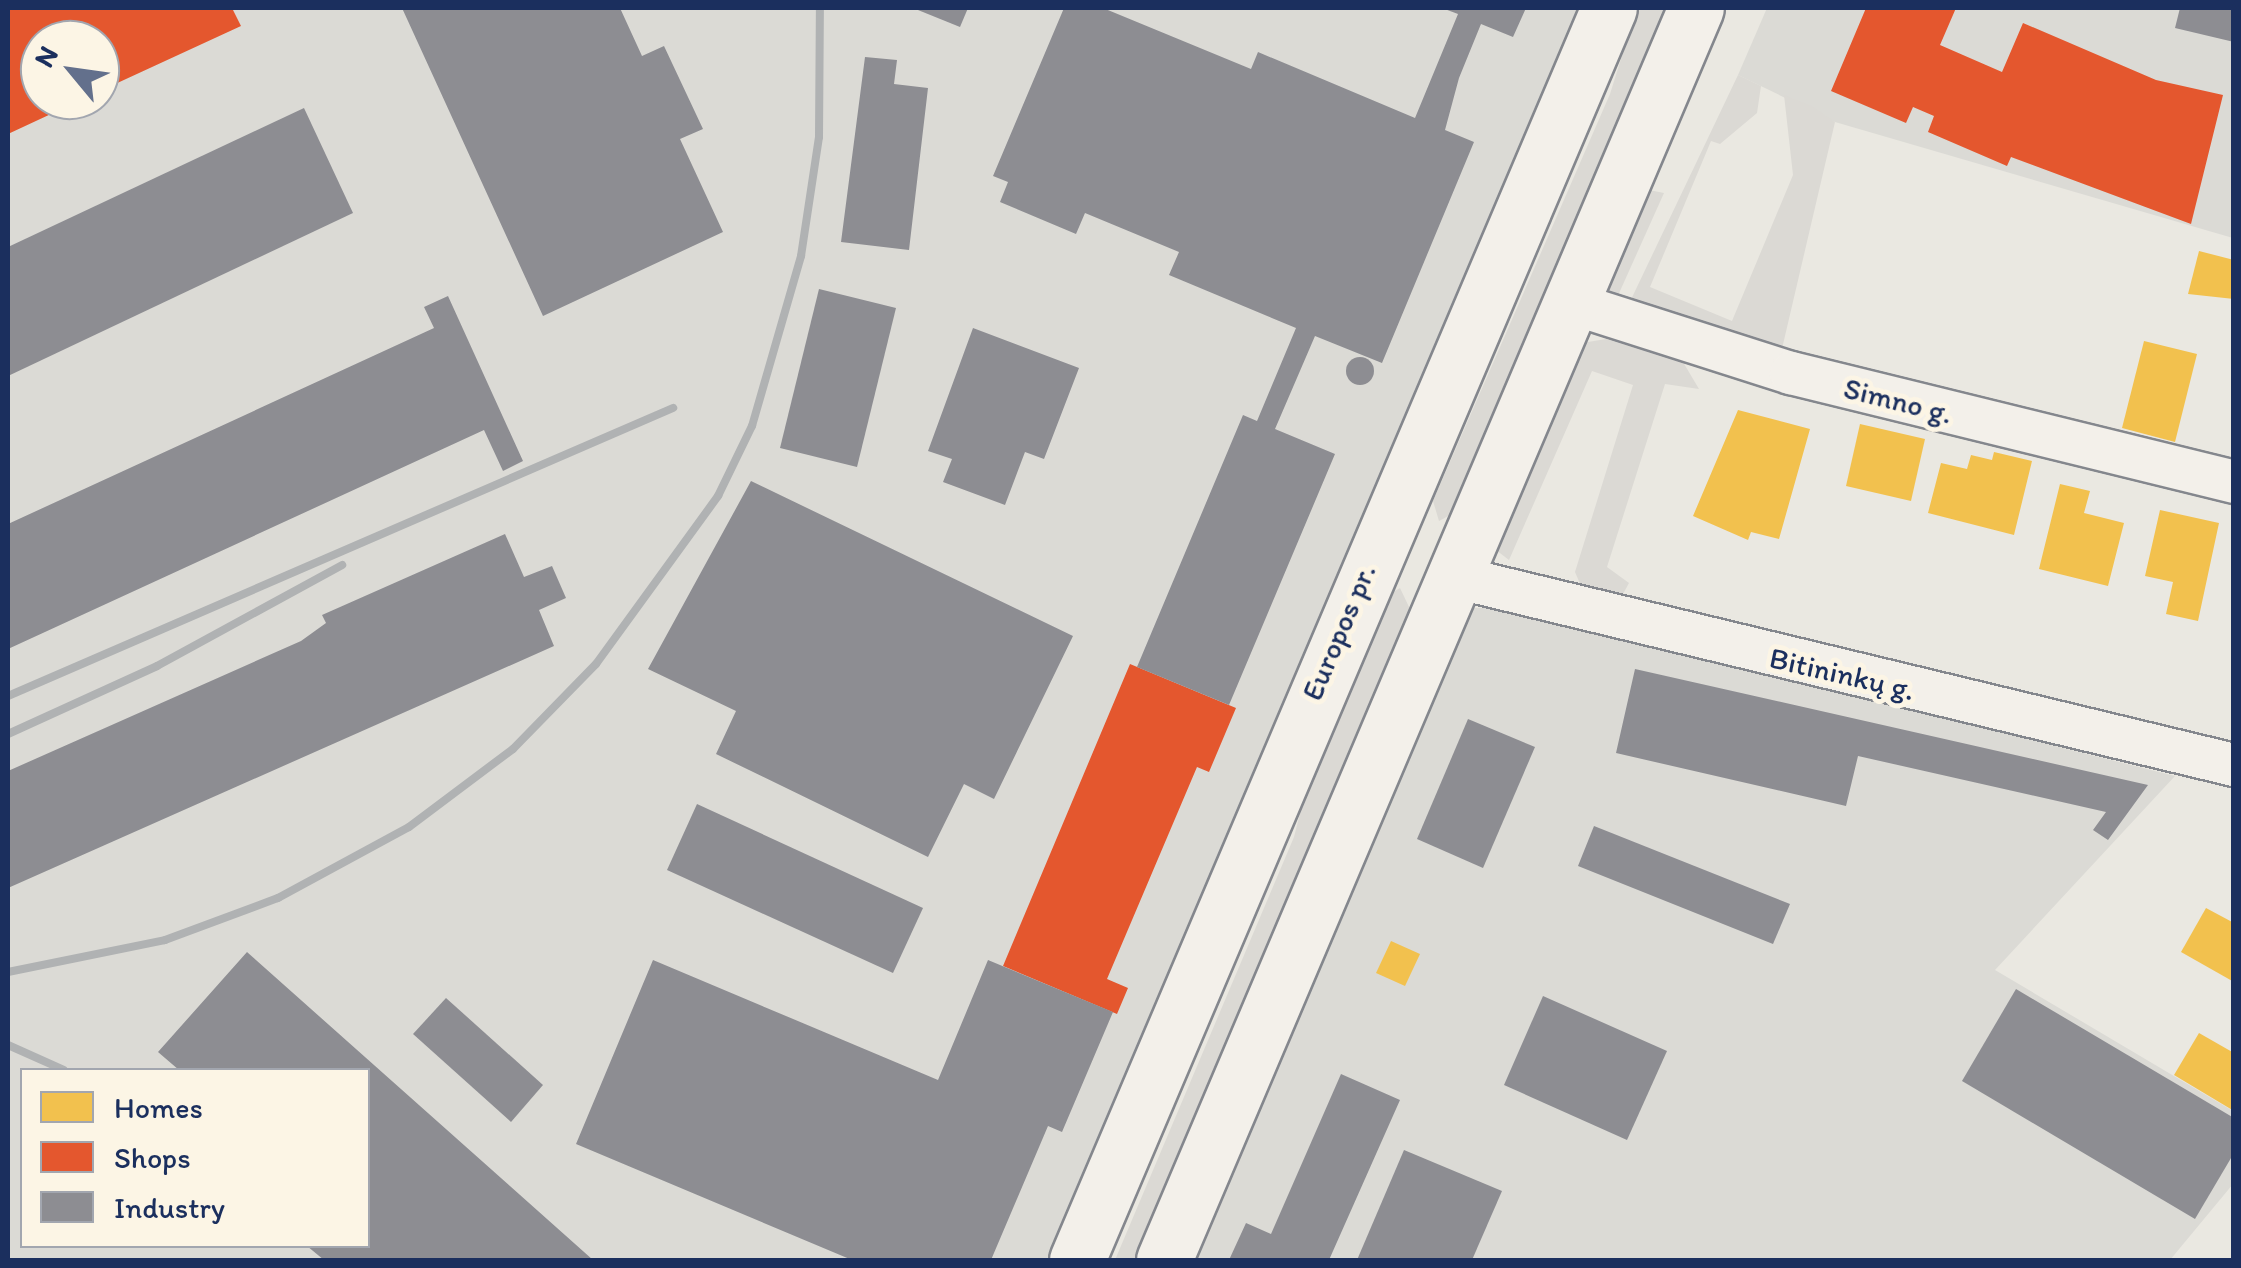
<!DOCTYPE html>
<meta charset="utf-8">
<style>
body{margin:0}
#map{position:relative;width:2241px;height:1268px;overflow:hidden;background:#eae8e1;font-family:Itim,sans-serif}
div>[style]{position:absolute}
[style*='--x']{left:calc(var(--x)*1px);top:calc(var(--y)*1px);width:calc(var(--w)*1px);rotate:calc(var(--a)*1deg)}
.built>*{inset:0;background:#dbdad5}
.green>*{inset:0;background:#dbd9d4}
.homes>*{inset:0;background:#f2c14e}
.shops>*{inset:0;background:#e4572e}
.industry>*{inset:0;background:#8d8d92}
.round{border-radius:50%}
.roads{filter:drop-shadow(2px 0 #84878d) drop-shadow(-2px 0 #84878d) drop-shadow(0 2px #84878d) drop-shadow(0 -2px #84878d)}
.minor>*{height:42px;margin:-21px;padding:0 21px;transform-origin:21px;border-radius:21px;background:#f3f0ea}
.primary>*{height:55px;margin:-27.5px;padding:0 27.5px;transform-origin:27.5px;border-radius:27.5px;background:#f3f0ea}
.rail>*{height:8px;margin:-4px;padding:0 4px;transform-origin:4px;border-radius:4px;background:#b0b2b3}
span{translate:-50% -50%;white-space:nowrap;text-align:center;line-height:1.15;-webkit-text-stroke:10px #fcf5e5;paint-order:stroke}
.street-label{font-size:30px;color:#1b2f5e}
.frame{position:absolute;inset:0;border:10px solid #1b2f5e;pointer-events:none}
.legend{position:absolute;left:20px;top:1068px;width:350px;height:180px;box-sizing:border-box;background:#fcf5e5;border:2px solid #a2a6af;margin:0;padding:12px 18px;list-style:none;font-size:30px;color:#1b2f5e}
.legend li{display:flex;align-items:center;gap:20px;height:50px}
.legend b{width:50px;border:2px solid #a2a6af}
.north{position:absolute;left:20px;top:20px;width:100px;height:100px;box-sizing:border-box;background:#fcf5e5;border:2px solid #a2a6af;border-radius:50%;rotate:299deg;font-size:28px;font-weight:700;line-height:40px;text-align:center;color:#1b2f5e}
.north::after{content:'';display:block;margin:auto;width:35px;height:45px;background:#63708c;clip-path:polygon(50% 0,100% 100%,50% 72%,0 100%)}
</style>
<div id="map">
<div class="built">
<div style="clip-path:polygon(evenodd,8px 8px,1588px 8px,1057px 1260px,8px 1260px,8px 8px,40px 40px,100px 40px,100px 100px,40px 100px,40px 40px,8px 8px,22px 1070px,368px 1070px,368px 1246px,22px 1246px,22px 1070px)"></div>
<div style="clip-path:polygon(1767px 8px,2233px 8px,2233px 238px,1835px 122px,1738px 75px)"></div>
<div style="clip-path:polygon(1465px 608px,1505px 608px,2175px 776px,1995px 970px,2233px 1111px,2233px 1184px,2170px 1260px,1183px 1260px)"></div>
</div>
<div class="green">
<div style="clip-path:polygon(1637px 8px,1671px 8px,1452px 514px,1439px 521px,1433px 501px,1610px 94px)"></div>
<div style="clip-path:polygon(1738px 75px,1761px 86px,1757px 113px,1720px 144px,1711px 141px,1650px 287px,1732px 321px,1793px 175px,1784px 95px,1812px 106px,1835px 122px,1781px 353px,1626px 310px)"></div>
<div style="clip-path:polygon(1649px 190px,1664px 193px,1616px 300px,1604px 287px,1606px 251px)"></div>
<div style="clip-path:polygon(1606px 339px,1683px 362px,1699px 389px,1665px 384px,1607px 567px,1629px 583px,1623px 594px,1581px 586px,1575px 572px,1633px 385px,1592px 371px,1509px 560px,1492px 547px,1582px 343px)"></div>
<div style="clip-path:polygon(1400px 588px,1410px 609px,1140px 1260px,1115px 1260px,1294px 837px,1313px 762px,1381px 599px)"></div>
</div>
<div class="homes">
<div style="clip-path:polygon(2199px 251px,2234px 260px,2234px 299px,2188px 294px)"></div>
<div style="clip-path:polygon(2144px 341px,2197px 354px,2175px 442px,2122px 428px)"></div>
<div style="clip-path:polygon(1738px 410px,1810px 429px,1779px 539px,1751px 532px,1748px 540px,1693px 516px)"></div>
<div style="clip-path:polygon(1860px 424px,1925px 439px,1911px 501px,1846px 486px)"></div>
<div style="clip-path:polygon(1994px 452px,2032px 461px,2014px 535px,1928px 513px,1941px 463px,1967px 469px,1971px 455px,1992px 460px)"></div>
<div style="clip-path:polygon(2060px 484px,2090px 491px,2084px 513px,2124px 523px,2108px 586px,2039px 569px)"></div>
<div style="clip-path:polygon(2160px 510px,2219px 523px,2198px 621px,2166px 614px,2173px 582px,2145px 576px)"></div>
<div style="clip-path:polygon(2206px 908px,2234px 923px,2234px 982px,2181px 952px)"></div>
<div style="clip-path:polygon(1391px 941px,1420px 954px,1405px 986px,1376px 973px)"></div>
<div style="clip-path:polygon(2199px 1033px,2234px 1053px,2234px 1111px,2174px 1075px)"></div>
</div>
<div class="shops">
<div style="clip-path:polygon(8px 8px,232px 8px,241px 26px,100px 91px,100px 40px,40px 40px,40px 100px,81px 100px,8px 134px)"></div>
<div style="clip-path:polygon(1866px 8px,1956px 8px,1940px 45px,2002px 72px,2023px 23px,2156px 80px,2223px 95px,2191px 224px,2011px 157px,2007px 166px,1928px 132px,1934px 116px,1913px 107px,1906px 123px,1831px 91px)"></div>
<div style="clip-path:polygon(1130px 664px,1236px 708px,1209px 772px,1197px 767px,1107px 979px,1128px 988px,1117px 1014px,1003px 966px)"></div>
</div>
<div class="industry">
<div style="clip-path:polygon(402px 8px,620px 8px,642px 56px,664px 46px,703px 129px,680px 139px,723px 232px,543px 316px)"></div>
<div style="clip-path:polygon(913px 8px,968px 8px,960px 27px)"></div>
<div style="clip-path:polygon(1064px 8px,1103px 8px,1251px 69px,1258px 52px,1415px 118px,1458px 14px,1442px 8px,1526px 8px,1513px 37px,1481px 24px,1459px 78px,1445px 130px,1474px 142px,1382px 363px,1315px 336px,1275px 429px,1335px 454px,1229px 705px,1137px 667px,1243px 415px,1257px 421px,1296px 328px,1169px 275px,1179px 252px,1085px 213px,1076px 234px,1000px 202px,1008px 182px,993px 176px)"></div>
<div style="clip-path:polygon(2180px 8px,2234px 8px,2234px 42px,2175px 28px)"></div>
<div style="clip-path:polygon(865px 57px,897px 60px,894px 84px,928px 88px,909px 250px,841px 242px)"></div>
<div style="clip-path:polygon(304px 108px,353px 213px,8px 376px,8px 247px)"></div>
<div style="clip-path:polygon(819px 289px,896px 308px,857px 467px,780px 448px)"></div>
<div style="clip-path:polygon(448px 296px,523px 461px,503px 471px,484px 430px,8px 649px,8px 524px,434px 328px,424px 307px)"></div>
<div style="clip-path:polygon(973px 328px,1079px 368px,1044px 459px,1025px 452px,1005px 505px,943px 482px,952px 459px,928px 451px)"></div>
<div class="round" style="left:1346px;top:357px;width:28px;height:28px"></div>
<div style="clip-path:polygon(751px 481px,1073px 636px,994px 799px,964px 784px,928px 857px,716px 754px,736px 711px,648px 669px)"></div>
<div style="clip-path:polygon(505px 534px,524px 577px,552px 566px,566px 598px,539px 610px,554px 646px,8px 888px,8px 771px,301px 641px,326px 623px,322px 615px)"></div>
<div style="clip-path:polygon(1635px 669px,2148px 785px,2108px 840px,2093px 830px,2106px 812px,1858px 756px,1846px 806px,1616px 753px)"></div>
<div style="clip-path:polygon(1468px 719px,1535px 747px,1483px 868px,1417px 839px)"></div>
<div style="clip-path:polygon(697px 804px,923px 908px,893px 973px,667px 870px)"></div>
<div style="clip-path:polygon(1594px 826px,1790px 904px,1773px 944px,1578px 866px)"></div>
<div style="clip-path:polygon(247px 952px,593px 1260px,324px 1260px,307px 1246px,368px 1246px,368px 1070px,179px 1070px,158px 1052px)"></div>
<div style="clip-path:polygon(653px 960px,938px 1080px,988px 960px,1113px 1012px,1062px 1132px,1048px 1126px,991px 1260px,852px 1260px,576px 1144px)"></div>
<div style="clip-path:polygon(2016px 989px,2234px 1118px,2234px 1153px,2195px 1219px,1962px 1081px)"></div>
<div style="clip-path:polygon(1543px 996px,1667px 1051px,1627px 1140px,1504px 1085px)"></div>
<div style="clip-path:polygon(446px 998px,543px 1085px,511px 1122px,413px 1034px)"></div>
<div style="clip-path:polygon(1341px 1074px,1400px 1100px,1329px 1260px,1229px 1260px,1246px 1223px,1271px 1234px)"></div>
<div style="clip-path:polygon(1404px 1150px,1502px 1191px,1472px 1260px,1357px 1260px)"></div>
</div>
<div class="roads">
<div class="minor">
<div style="--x:1568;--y:302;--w:234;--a:17.7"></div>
<div style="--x:1791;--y:373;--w:456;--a:13.8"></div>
<div style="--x:1451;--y:576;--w:805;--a:13.57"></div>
</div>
<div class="primary">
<div style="--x:1077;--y:1260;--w:1360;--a:-66.98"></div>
<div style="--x:1164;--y:1260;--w:1360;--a:-66.98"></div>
</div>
</div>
<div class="rail">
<div style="--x:8;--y:696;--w:725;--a:-23.42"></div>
<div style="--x:8;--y:734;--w:164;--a:-24.5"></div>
<div style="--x:157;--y:666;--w:211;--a:-28.6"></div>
<div style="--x:8;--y:972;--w:160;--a:-11.5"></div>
<div style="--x:165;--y:940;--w:121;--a:-20.4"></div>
<div style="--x:278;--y:898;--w:149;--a:-28.5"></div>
<div style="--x:409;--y:827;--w:130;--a:-36.9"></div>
<div style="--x:513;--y:749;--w:119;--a:-45.7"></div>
<div style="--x:596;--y:664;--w:208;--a:-54"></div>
<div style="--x:718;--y:496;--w:78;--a:-64.1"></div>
<div style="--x:752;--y:426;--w:177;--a:-73.9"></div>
<div style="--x:801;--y:256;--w:120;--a:-81.4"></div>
<div style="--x:819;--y:137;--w:129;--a:-89.6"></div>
<div style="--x:8;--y:1045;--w:61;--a:24.1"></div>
</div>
<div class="street-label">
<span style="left:1898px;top:401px;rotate:14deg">Simno g.</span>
<span style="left:1339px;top:632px;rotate:-67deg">Europos pr.</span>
<span style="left:1842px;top:674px;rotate:13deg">Bitininkų g.</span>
</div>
<div class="frame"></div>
<ul class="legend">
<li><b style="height:28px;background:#f2c14e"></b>Homes</li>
<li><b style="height:28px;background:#e4572e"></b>Shops</li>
<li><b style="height:28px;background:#8d8d92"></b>Industry</li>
</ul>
<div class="north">N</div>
</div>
